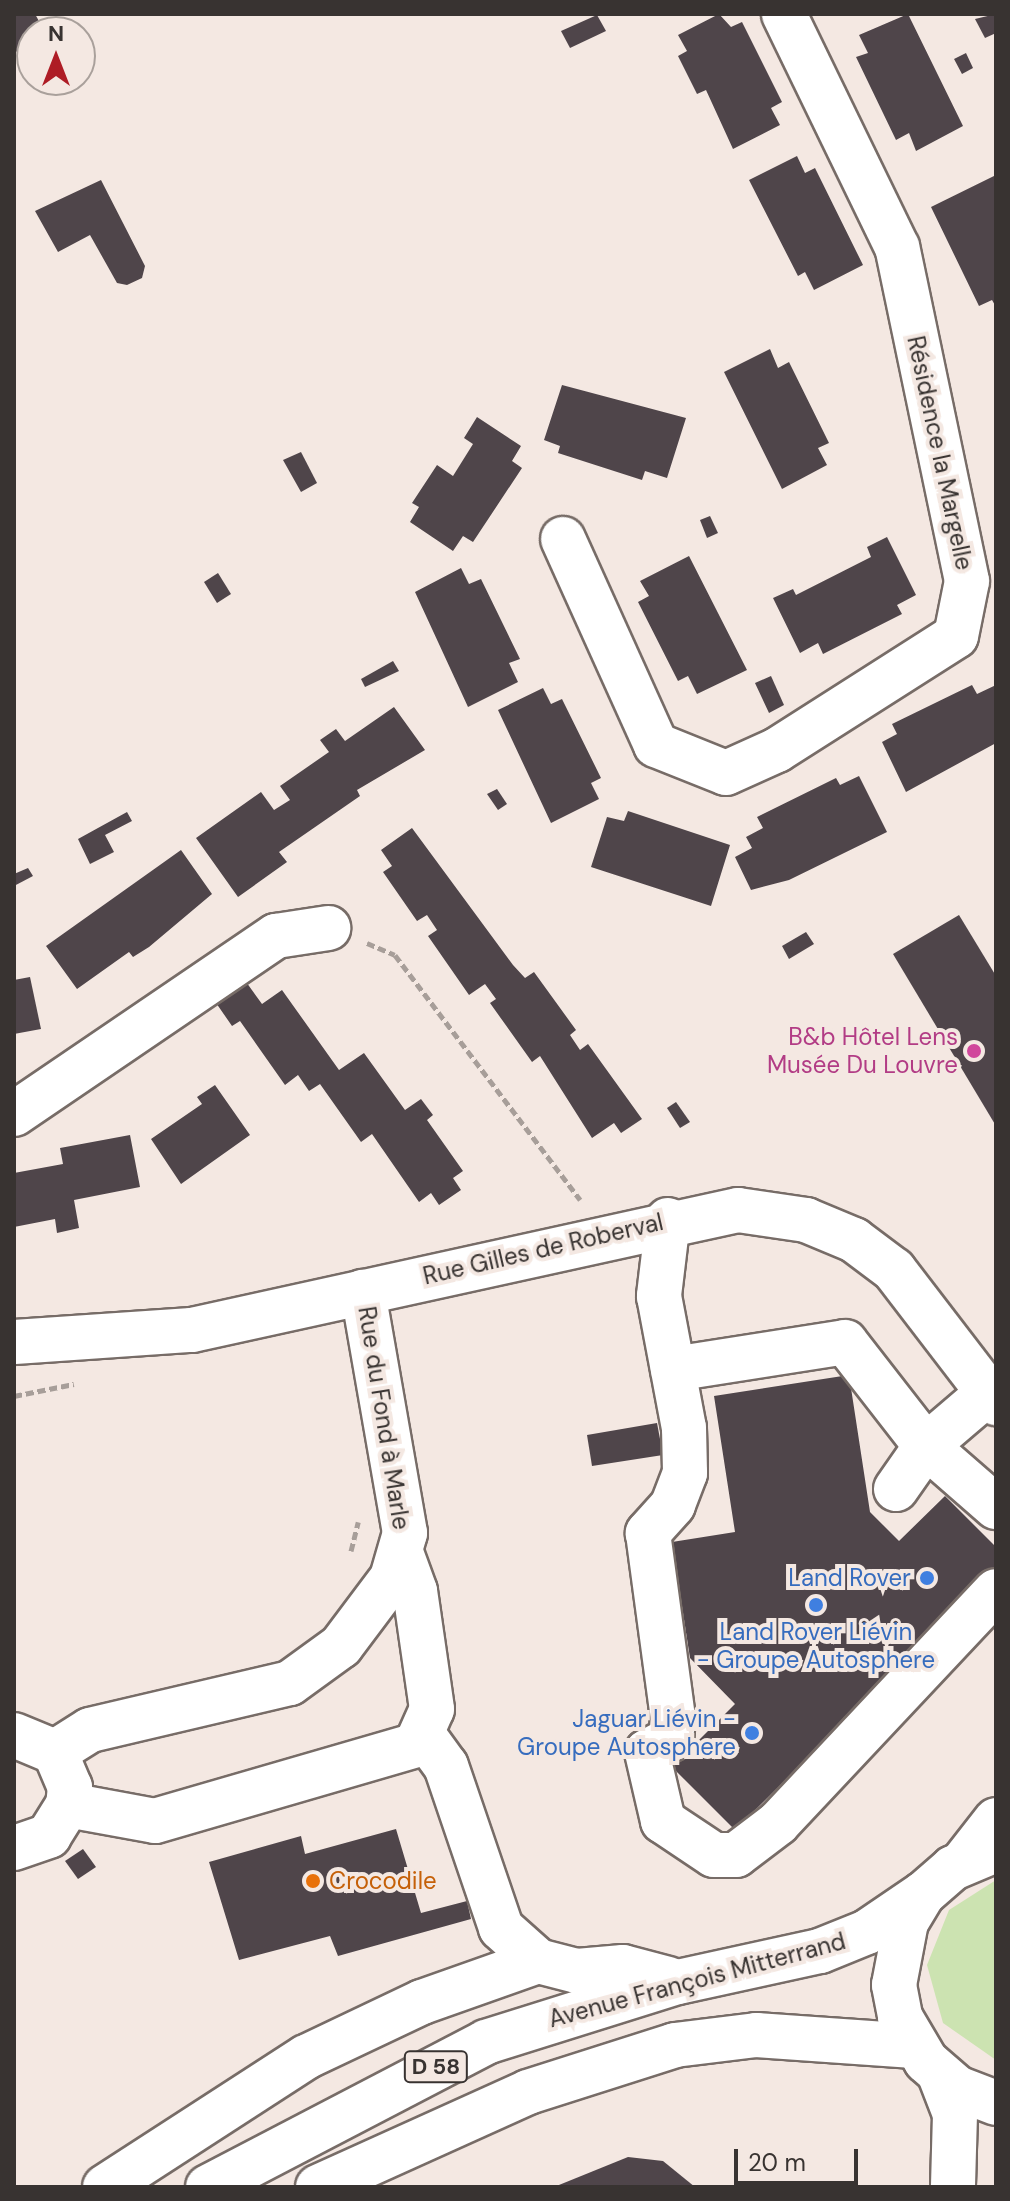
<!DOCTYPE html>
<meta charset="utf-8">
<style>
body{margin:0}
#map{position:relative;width:1010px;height:2201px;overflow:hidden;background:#f4e8e2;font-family:"DM Sans",sans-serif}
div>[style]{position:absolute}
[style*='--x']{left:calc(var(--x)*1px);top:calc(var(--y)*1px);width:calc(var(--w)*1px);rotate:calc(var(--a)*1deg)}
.green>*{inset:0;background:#cce3b1}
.building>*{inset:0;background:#4f454a}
.path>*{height:5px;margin-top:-2.5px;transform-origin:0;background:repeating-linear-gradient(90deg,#a79e99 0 8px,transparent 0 12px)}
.roads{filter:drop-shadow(2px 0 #776c67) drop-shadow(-2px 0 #776c67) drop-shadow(0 2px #776c67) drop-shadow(0 -2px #776c67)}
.minor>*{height:44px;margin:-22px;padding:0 22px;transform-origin:22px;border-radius:22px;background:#fff}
.major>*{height:44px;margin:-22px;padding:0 22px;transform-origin:22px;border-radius:22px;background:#fff}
.dots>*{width:22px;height:22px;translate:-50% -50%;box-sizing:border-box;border:4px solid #f4e8e2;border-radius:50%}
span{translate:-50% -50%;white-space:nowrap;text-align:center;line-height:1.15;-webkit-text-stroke:8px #f4e8e2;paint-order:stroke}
.shield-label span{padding:2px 6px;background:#f4e8e2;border:2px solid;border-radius:6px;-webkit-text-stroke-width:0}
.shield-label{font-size:22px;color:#383331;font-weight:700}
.street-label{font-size:24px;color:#383331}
.hotel-label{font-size:24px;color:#b23c85}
.right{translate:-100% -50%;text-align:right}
.shop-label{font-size:24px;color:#366cbe}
.food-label{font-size:24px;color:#c56008}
.left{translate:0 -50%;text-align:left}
.frame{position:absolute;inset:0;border:16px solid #383331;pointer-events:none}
.north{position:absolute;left:16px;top:16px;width:80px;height:80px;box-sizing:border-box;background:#f4e8e2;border:2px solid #a9a09b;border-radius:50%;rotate:0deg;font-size:22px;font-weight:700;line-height:32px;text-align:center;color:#383331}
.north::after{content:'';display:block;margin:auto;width:28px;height:36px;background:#ae1c25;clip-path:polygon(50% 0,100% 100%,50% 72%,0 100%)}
.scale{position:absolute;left:734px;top:2149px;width:124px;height:36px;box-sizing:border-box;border:4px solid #383331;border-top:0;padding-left:10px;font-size:24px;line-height:28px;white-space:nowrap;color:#383331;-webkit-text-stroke:6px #f4e8e2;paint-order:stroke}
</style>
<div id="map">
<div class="green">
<div style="clip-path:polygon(996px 1880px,996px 2060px,943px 2023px,927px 1965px,949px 1910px)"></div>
</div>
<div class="building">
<div style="clip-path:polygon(14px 14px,35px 14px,45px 32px,32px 32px,32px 43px,14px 53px)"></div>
<div style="clip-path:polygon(719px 14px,731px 27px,742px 22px,782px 102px,771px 108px,780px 125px,733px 149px,706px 90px,697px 94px,678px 56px,687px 51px,678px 35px)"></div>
<div style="clip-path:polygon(908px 14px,963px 126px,916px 151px,909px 133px,896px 140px,856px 57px,868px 53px,859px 35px)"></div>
<div style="clip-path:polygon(996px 14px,996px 33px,985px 38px,975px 19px)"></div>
<div style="clip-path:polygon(597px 15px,606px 31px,570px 48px,561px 31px)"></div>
<div style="clip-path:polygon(966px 53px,973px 68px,962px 74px,954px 59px)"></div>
<div style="clip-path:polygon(797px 156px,805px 173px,815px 168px,863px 265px,814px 290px,805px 272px,798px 276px,749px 180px)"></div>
<div style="clip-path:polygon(996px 175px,996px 307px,992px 300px,979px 306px,931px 207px)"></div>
<div style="clip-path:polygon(101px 180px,145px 266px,142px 278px,127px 285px,117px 283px,90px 235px,58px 252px,35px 211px)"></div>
<div style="clip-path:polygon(770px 349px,778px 368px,789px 362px,829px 443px,818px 448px,827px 465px,782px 489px,724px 372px)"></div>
<div style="clip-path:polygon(562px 385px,686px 418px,667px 478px,645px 471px,642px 480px,558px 453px,560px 446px,544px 440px)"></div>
<div style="clip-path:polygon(477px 417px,521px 446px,512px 461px,522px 468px,473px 542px,463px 536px,453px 551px,410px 522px,419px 507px,412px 503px,437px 465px,453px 476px,473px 444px,464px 438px)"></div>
<div style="clip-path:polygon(301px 452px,317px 483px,301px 492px,283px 460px)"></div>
<div style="clip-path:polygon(710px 516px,718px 533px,707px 538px,700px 520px)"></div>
<div style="clip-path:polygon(887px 537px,916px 595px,897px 605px,902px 614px,823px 654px,818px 643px,800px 653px,773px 598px,793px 589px,796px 595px,871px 557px,867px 547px)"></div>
<div style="clip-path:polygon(689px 556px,747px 670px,697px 694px,688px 676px,678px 681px,638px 602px,649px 596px,640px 581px)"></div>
<div style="clip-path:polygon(461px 568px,469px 584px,481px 579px,520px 659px,509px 663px,518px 682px,468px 707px,415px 592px)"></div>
<div style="clip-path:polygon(218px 573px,231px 594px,217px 603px,204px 582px)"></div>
<div style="clip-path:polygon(393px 661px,399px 671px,365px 687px,361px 679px)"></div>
<div style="clip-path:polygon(771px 676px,784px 705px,769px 713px,755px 683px)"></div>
<div style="clip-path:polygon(972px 685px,977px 694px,996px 685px,996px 743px,906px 792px,882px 742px,897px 734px,892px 724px)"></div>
<div style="clip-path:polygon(543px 688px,551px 704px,562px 699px,601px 778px,591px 783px,599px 799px,551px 823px,498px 710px)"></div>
<div style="clip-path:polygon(394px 707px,425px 750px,357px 790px,360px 796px,279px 852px,287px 862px,238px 897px,196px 838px,261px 792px,274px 810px,290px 800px,280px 786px,329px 752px,320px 740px,336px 729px,345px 741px)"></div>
<div style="clip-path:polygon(859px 776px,887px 832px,789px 880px,751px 890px,735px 857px,752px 848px,746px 837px,763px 828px,757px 817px,836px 778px,840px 785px)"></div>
<div style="clip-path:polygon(497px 789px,507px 804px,498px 810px,487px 794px)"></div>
<div style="clip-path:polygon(628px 811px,730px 845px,711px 906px,591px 867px,607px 817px,624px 821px)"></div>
<div style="clip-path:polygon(127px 812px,132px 821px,105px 835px,114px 852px,90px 864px,78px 839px)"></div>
<div style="clip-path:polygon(412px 828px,513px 965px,525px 978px,534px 972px,576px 1030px,570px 1035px,580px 1050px,588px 1044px,642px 1119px,621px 1133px,614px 1123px,592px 1138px,540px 1056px,532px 1062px,490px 1003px,496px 999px,485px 984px,469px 995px,428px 936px,437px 930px,427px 915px,417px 921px,383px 872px,392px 866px,381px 850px)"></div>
<div style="clip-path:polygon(181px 850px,212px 894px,149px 947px,133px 957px,129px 952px,77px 989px,46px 946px)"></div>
<div style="clip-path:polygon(28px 868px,33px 876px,14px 886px,14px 874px)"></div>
<div style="clip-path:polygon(959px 915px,996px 976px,996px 1126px,893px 954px)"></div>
<div style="clip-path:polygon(806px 932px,814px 944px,789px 959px,782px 946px)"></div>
<div style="clip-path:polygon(30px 977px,41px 1029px,14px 1034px,14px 980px)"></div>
<div style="clip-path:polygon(244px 979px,262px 1004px,282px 990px,339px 1070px,364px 1053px,405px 1110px,421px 1099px,433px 1115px,427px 1120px,463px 1171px,453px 1178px,461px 1190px,439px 1205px,431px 1193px,419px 1202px,372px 1134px,361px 1142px,320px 1084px,309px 1091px,298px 1075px,285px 1085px,240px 1021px,232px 1026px,214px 1000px)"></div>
<div style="clip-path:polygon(215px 1085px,250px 1135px,181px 1184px,151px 1139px,202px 1104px,197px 1097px)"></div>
<div style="clip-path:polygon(676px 1102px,690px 1122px,680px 1128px,667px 1108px)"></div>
<div style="clip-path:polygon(130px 1135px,140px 1187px,74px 1200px,79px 1228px,57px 1233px,55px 1219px,14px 1227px,14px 1173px,63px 1164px,60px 1148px)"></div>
<div style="clip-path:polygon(849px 1375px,870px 1512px,899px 1541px,945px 1496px,996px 1547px,996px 1572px,735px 1830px,672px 1767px,735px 1704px,690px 1658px,672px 1542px,735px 1532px,714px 1396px)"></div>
<div style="clip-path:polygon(657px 1423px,663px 1455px,592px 1466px,587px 1435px)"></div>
<div style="clip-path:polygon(396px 1829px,421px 1913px,467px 1901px,471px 1919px,338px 1956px,330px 1936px,239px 1960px,209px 1862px,301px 1836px,305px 1854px)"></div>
<div style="clip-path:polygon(83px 1849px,96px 1867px,78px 1879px,65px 1861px)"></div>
<div style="clip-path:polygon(628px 2157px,663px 2161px,695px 2187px,554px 2187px)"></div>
</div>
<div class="path">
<div style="--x:367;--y:943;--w:30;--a:23"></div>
<div style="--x:395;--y:955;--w:307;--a:52.9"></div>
<div style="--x:14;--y:1396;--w:61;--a:-11.3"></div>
<div style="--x:351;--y:1551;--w:30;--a:-76"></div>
</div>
<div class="roads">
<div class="minor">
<div style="--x:563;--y:539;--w:226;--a:65.7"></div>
<div style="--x:656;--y:745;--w:75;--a:21.8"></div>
<div style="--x:726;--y:773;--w:56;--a:-24.3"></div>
<div style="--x:777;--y:750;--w:212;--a:-32.5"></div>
<div style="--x:956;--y:636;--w:56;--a:-78.7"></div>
<div style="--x:967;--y:581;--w:341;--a:-101.8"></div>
<div style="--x:897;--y:247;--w:259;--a:-115.9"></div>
<div style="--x:14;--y:1114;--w:317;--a:-34.2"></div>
<div style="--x:276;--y:936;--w:53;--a:-8.7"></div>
<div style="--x:668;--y:1220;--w:77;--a:96.8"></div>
<div style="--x:659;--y:1296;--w:134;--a:79.3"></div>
<div style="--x:684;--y:1428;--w:45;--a:88.7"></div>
<div style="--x:685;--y:1473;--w:34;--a:111"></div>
<div style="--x:673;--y:1505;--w:38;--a:132"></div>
<div style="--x:648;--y:1533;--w:187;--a:82.3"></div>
<div style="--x:673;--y:1718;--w:21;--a:95"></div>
<div style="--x:671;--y:1739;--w:27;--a:152"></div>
<div style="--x:647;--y:1752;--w:71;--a:76.9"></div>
<div style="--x:663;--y:1821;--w:61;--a:33.7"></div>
<div style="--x:714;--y:1855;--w:22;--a:0"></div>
<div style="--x:736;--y:1855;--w:53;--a:-37.3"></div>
<div style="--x:778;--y:1823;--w:318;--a:-46.8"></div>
<div style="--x:14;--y:1342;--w:178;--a:-3.9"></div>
<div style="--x:192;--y:1330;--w:559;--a:-12.4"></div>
<div style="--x:738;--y:1210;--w:69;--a:8.4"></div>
<div style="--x:806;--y:1220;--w:52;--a:22.6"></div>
<div style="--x:854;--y:1240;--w:50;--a:36.9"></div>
<div style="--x:894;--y:1270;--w:168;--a:52.5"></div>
<div style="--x:673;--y:1369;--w:174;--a:-8.9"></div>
<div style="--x:845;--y:1342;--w:132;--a:52.1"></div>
<div style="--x:926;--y:1446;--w:82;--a:-40.5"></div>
<div style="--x:896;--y:1489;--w:52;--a:-55.1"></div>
<div style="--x:926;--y:1446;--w:93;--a:41.1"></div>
<div style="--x:14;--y:1735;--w:44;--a:22.5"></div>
<div style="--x:55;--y:1752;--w:38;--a:67"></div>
<div style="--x:70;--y:1787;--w:18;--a:96"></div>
<div style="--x:68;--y:1805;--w:36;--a:122"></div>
<div style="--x:49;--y:1836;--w:37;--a:161"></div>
<div style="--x:424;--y:1736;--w:37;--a:54"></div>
<div style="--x:446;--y:1766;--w:171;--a:71.2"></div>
<div style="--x:501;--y:1928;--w:50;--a:41.7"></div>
<div style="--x:55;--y:1752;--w:41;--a:-32.2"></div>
<div style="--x:90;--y:1730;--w:205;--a:-13.2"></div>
<div style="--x:290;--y:1683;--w:63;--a:-36"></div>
<div style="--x:341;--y:1646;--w:85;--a:-53.1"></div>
<div style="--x:392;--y:1578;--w:47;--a:-73.9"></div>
<div style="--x:405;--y:1533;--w:245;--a:-99.9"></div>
<div style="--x:68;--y:1805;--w:88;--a:10.4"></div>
<div style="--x:155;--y:1821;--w:272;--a:-16.2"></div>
<div style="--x:416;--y:1745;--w:39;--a:-66"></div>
<div style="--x:432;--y:1709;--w:119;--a:-98.2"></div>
<div style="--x:415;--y:1591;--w:37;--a:-110"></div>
<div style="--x:964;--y:1861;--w:52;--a:-52"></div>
<div style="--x:940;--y:2075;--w:42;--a:69"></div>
<div style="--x:955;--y:2114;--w:73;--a:91.6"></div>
<div style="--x:105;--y:2187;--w:239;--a:-32.9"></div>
<div style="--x:306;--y:2057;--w:128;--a:-25.4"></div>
<div style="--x:422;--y:2002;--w:123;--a:-19.5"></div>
</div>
<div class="major">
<div style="--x:996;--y:1850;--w:47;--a:157.3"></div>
<div style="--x:953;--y:1868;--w:40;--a:139"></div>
<div style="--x:923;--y:1894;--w:33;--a:121"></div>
<div style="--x:906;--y:1922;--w:64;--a:100.8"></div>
<div style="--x:894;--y:1985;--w:33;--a:79"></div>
<div style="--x:900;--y:2017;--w:51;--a:59.4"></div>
<div style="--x:926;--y:2061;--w:41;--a:41.1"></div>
<div style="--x:957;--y:2088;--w:42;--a:21"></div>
<div style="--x:538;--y:1961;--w:40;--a:14.4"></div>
<div style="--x:577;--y:1971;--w:46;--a:-5"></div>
<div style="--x:623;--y:1967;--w:47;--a:14.9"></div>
<div style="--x:208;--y:2187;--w:314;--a:-27.5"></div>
<div style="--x:486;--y:2042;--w:201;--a:-17.4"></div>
<div style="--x:678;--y:1982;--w:145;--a:-12.3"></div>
<div style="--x:820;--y:1951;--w:51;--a:-22"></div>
<div style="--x:867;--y:1932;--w:68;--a:-34.2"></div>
<div style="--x:318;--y:2187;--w:230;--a:-24.3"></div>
<div style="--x:528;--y:2092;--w:154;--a:-17.7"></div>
<div style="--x:675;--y:2045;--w:82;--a:-7"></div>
<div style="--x:756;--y:2035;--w:158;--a:4"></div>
</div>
</div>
<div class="dots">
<div style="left:974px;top:1051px;background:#d1479c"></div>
<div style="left:927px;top:1578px;background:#3f7fe0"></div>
<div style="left:816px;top:1605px;background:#3f7fe0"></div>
<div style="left:752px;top:1733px;background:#3f7fe0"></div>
<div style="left:313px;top:1881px;background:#e8710a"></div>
</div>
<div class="shield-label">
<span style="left:436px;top:2067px">D 58</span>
</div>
<div class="street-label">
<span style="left:940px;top:453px;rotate:78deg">Résidence la Margelle</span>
<span style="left:543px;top:1249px;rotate:-13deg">Rue Gilles de Roberval</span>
<span style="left:384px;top:1418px;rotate:81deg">Rue du Fond à Marle</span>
<span style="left:697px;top:1980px;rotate:-15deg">Avenue François Mitterrand</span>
</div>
<div class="hotel-label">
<span class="right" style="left:958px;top:1051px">B&amp;b Hôtel Lens<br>Musée Du Louvre</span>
</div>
<div class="shop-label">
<span class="right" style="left:911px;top:1578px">Land Rover</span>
<span style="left:816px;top:1646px">Land Rover Liévin<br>- Groupe Autosphere</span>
<span class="right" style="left:736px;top:1733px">Jaguar Liévin -<br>Groupe Autosphere</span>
</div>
<div class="food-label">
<span class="left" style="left:329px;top:1881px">Crocodile</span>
</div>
<div class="frame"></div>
<div class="north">N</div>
<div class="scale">20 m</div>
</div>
